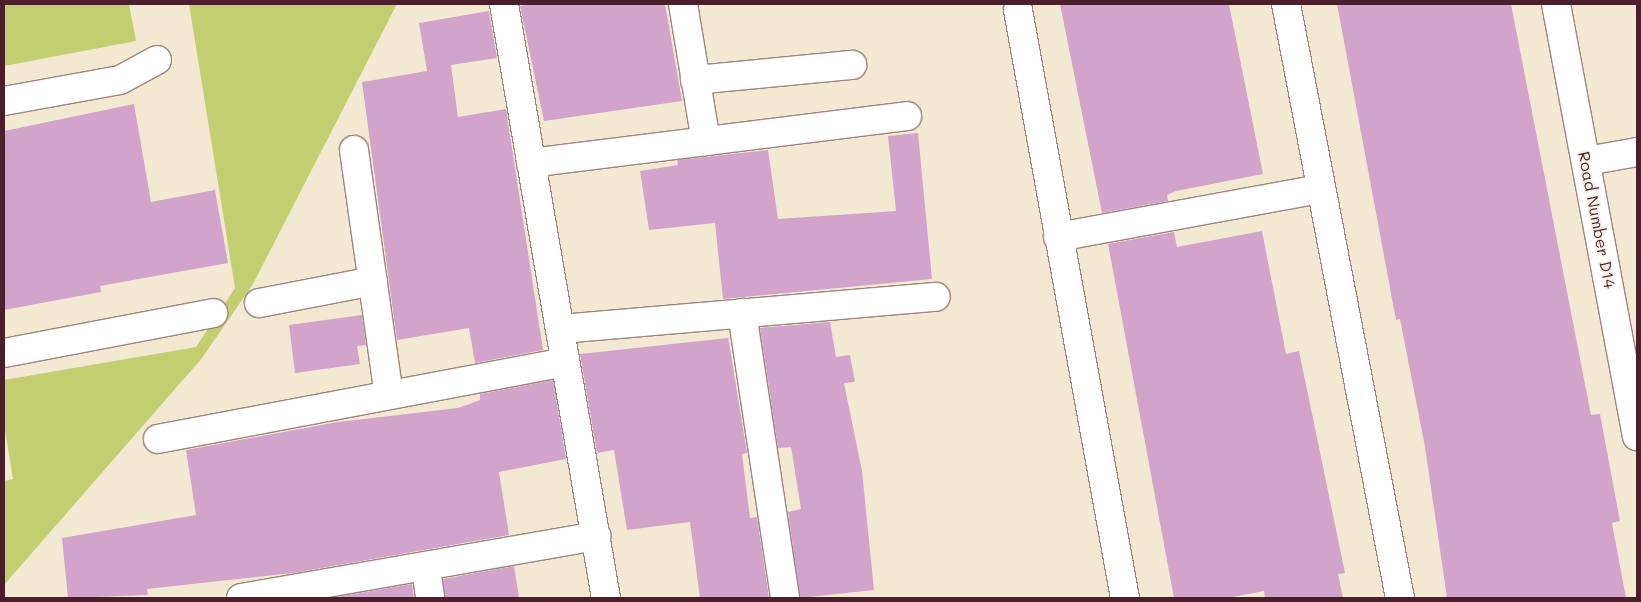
<!DOCTYPE html>
<style>
body{margin:0}
#map{position:relative;width:1641px;height:602px;overflow:hidden;background:#f3e9d3;font-family:Mali,sans-serif}
div>[style]{position:absolute}
[style*='--x']{left:calc(var(--x)*1px);top:calc(var(--y)*1px);width:calc(var(--w)*1px);rotate:calc(var(--a)*1deg)}
.green>*{inset:0;background:#c2cf71}
.building>*{inset:0;background:#d2a4cc}
.roads{filter:drop-shadow(1px 0 #9e847f) drop-shadow(-1px 0 #9e847f) drop-shadow(0 1px #9e847f) drop-shadow(0 -1px #9e847f)}
.minor>*{height:28px;margin:-14px;padding:0 14px;transform-origin:14px;border-radius:14px;background:#fff}
span{translate:-50% -50%;white-space:nowrap;text-align:center;line-height:1.15;-webkit-text-stroke:4px #f7f3e8;paint-order:stroke}
.street-label{font-size:16px;color:#4a1f2b}
.frame{position:absolute;inset:0;border:5px solid #4a1f2b;pointer-events:none}
</style>
<div id="map">
<div class="green">
<div style="clip-path:polygon(4px 4px,129px 4px,136px 41px,4px 66px)"></div>
<div style="clip-path:polygon(189px 4px,397px 4px,253px 284px,202px 358px,4px 585px,4px 481px,13px 479px,4px 424px,4px 380px,196px 347px,235px 288px)"></div>
</div>
<div class="building">
<div style="clip-path:polygon(535px 4px,665px 4px,682px 101px,544px 121px,520px 6px)"></div>
<div style="clip-path:polygon(1060px 4px,1229px 4px,1263px 174px,1176px 191px,1167px 195px,1168px 201px,1102px 213px)"></div>
<div style="clip-path:polygon(1337px 4px,1511px 4px,1591px 415px,1600px 414px,1620px 521px,1612px 523px,1626px 598px,1447px 598px,1425px 447px,1400px 319px,1396px 320px)"></div>
<div style="clip-path:polygon(489px 11px,497px 58px,451px 65px,458px 117px,506px 109px,543px 350px,475px 363px,469px 328px,397px 340px,362px 82px,427px 71px,419px 23px)"></div>
<div style="clip-path:polygon(134px 104px,151px 202px,215px 190px,228px 263px,100px 286px,101px 292px,4px 310px,4px 131px)"></div>
<div style="clip-path:polygon(918px 133px,932px 279px,723px 299px,715px 223px,649px 230px,640px 171px,678px 165px,677px 160px,768px 150px,778px 219px,896px 211px,888px 136px)"></div>
<div style="clip-path:polygon(1262px 231px,1286px 354px,1299px 351px,1345px 573px,1338px 574px,1343px 598px,1265px 598px,1264px 591px,1227px 598px,1174px 598px,1108px 244px,1174px 232px,1177px 247px)"></div>
<div style="clip-path:polygon(362px 315px,366px 345px,357px 346px,360px 364px,295px 373px,289px 325px)"></div>
<div style="clip-path:polygon(830px 322px,836px 357px,850px 355px,855px 382px,844px 383px,862px 471px,874px 590px,800px 598px,788px 512px,801px 509px,791px 447px,778px 448px,760px 328px)"></div>
<div style="clip-path:polygon(727px 330px,747px 453px,742px 454px,750px 518px,757px 517px,769px 598px,700px 598px,690px 522px,627px 530px,614px 450px,597px 453px,580px 354px,728px 338px)"></div>
<div style="clip-path:polygon(553px 380px,566px 459px,499px 472px,509px 535px,293px 573px,147px 589px,148px 595px,68px 598px,62px 538px,196px 515px,186px 450px,338px 422px,458px 408px,480px 400px,480px 394px)"></div>
<div style="clip-path:polygon(514px 566px,519px 598px,445px 598px,443px 579px)"></div>
<div style="clip-path:polygon(412px 584px,414px 598px,331px 598px)"></div>
</div>
<div class="roads">
<div class="minor">
<div style="--x:504;--y:4;--w:603;--a:80.26"></div>
<div style="--x:683;--y:4;--w:139;--a:80.5"></div>
<div style="--x:1286;--y:4;--w:605;--a:79.14"></div>
<div style="--x:1556;--y:4;--w:440;--a:79.4"></div>
<div style="--x:1018;--y:10;--w:598;--a:79.69"></div>
<div style="--x:695;--y:80;--w:158;--a:-5.5"></div>
<div style="--x:4;--y:101;--w:118;--a:-10.3"></div>
<div style="--x:120;--y:80;--w:42;--a:-28.4"></div>
<div style="--x:354;--y:150;--w:247;--a:81.9"></div>
<div style="--x:1587;--y:161;--w:51;--a:-10.2"></div>
<div style="--x:531;--y:163;--w:379;--a:-7.1"></div>
<div style="--x:1058;--y:237;--w:266;--a:-10.4"></div>
<div style="--x:259;--y:303;--w:116;--a:-10.9"></div>
<div style="--x:742;--y:313;--w:288;--a:81.4"></div>
<div style="--x:560;--y:329;--w:377;--a:-4.9"></div>
<div style="--x:4;--y:353;--w:213;--a:-10.8"></div>
<div style="--x:158;--y:439;--w:413;--a:-10.7"></div>
<div style="--x:426;--y:568;--w:30;--a:82"></div>
<div style="--x:241;--y:598;--w:361;--a:-9.9"></div>
</div>
</div>
<div class="street-label">
<span style="left:1597px;top:220px;rotate:79deg">Road Number D14</span>
</div>
<div class="frame"></div>
</div>
